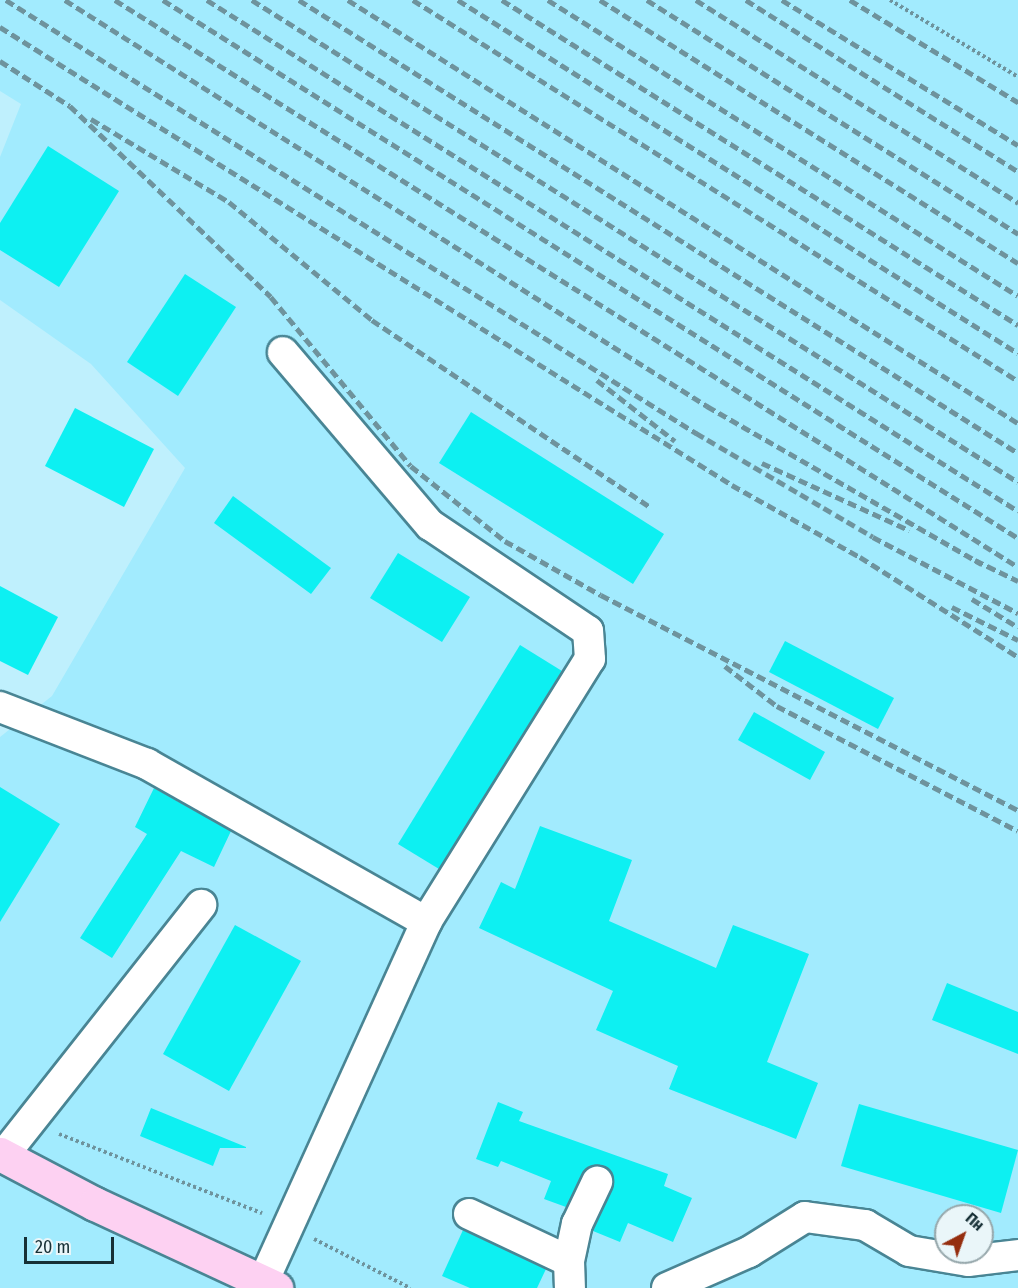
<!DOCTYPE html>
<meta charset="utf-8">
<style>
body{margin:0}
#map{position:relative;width:1018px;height:1288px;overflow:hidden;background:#bff0fd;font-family:"Fira Sans Condensed",sans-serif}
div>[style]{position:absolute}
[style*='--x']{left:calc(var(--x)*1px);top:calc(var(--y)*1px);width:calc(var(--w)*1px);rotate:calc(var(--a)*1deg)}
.built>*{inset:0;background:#a2ebfe}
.building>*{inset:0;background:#0df0f2}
.path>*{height:4px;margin-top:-2px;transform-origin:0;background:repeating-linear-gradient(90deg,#6e939d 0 3px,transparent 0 6px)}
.roads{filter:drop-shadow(2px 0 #498594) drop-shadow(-2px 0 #498594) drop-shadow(0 2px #498594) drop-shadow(0 -2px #498594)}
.minor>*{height:30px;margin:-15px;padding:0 15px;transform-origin:15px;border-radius:15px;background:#fff}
.major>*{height:33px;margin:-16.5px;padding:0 16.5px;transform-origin:16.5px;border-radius:16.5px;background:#fdd1f2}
.rail>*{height:4.5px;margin-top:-2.25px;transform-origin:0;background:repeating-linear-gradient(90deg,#6e939d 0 9px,transparent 0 13.5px)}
span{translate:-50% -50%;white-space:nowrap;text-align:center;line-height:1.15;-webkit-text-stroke:6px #eaf6f9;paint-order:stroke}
.north{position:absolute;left:934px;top:1204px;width:60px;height:60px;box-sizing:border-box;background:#eaf6f9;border:2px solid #96a7ab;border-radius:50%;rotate:41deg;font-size:16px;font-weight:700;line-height:24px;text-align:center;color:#173036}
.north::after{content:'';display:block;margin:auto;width:21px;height:27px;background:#952e0f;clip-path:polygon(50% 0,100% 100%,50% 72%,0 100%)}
.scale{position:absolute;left:24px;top:1237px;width:90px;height:27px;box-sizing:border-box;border:3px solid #173036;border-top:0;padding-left:8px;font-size:18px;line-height:21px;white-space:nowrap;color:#173036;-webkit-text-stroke:4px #eaf6f9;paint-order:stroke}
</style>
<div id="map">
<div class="built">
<div style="clip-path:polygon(evenodd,0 0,1018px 0,1018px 1288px,0 1288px,0 737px,52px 696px,185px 468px,91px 364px,0 300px,0 157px,21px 104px,0 91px,0 0,946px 1216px,982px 1216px,982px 1252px,946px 1252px,946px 1216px)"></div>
</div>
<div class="building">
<div style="clip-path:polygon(48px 146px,119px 191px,59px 287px,0 250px,0 223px)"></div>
<div style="clip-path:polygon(185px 274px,236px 307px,178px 396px,127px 362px)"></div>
<div style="clip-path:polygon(75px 408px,154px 449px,124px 507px,45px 466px)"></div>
<div style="clip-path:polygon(471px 412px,664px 534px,633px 584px,439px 463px)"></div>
<div style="clip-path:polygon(233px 496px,331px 568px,311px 594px,214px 523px)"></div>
<div style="clip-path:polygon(398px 553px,470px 597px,442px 642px,370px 598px)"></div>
<div style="clip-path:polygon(0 586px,58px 617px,28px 675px,0 661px)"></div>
<div style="clip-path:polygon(785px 641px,894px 698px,878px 729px,769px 672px)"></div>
<div style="clip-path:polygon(520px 645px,562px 671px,439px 869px,398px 844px)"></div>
<div style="clip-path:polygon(754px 712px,825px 752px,810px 780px,738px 740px)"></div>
<div style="clip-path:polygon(0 787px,60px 824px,0 922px)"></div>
<div style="clip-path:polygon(154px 788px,231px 831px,214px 867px,181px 851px,112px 958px,80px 938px,147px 834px,135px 827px)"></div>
<div style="clip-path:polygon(540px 826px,632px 860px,609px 921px,716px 968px,733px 925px,809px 954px,767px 1062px,818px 1083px,796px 1139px,669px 1089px,678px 1066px,596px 1030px,613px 991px,479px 928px,501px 882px,515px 889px)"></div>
<div style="clip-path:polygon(235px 925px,301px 961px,229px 1091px,163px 1054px)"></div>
<div style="clip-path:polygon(947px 983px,1018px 1012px,1018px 1054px,932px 1020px)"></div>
<div style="clip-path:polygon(498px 1102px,523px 1112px,519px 1121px,668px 1174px,664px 1186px,692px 1198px,673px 1242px,628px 1223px,620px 1242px,593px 1231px,614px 1181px,604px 1166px,587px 1168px,566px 1207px,544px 1199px,551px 1181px,501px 1161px,498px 1167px,476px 1159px)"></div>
<div style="clip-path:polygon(859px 1104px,1018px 1150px,1001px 1213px,841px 1166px)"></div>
<div style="clip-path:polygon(151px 1108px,246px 1147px,246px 1148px,220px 1148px,213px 1166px,140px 1136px)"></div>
<div style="clip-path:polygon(463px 1230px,546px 1269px,537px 1288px,470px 1288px,442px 1276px)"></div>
</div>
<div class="path">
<div style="--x:890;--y:0;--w:149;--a:31"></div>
<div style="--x:59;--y:1134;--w:218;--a:21.3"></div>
<div style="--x:314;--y:1239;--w:108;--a:27"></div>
</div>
<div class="roads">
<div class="minor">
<div style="--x:0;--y:707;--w:158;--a:21.2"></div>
<div style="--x:147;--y:764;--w:321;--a:29.5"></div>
<div style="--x:3;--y:1156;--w:320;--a:-51.7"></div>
<div style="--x:469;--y:1214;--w:110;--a:25.2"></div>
<div style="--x:569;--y:1261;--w:27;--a:88"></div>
<div style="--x:569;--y:1261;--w:38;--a:-78"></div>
<div style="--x:577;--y:1224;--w:47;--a:-64.5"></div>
<div style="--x:263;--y:1282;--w:395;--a:-65.6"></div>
<div style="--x:426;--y:922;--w:310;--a:-58.1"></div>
<div style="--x:590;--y:659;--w:28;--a:-94"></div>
<div style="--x:588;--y:631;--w:190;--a:-146.1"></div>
<div style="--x:430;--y:525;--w:227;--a:-130.4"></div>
<div style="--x:667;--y:1288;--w:90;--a:-23.7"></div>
<div style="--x:749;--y:1252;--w:66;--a:-32"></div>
<div style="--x:805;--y:1217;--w:61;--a:7.6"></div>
<div style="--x:865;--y:1225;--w:51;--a:30.6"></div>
<div style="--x:909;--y:1251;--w:60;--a:9.6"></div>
<div style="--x:968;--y:1261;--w:50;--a:-6.8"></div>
</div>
<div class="major">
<div style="--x:0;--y:1154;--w:107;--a:27.8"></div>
<div style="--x:95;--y:1204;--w:200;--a:24.9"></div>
</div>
</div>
<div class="rail">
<div style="--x:6;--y:0;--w:815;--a:32.11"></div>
<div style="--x:696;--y:433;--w:205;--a:30.4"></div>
<div style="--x:873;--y:537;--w:164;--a:27.7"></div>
<div style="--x:65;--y:0;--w:760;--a:32.31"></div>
<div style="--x:707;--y:406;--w:317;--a:29.9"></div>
<div style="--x:115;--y:0;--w:1066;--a:32.12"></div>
<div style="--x:163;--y:0;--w:1010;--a:32.18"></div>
<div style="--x:207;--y:0;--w:959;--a:32.21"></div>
<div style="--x:252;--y:0;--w:905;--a:32.18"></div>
<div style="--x:299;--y:0;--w:850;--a:32.21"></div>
<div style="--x:348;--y:0;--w:792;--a:32.27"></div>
<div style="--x:413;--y:0;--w:715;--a:32.2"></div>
<div style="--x:458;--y:0;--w:662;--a:32.23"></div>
<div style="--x:502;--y:0;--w:610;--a:32.2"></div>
<div style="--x:548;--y:0;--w:555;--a:32.2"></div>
<div style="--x:600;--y:0;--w:494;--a:32.2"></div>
<div style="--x:647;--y:0;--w:439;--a:32.2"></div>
<div style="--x:696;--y:0;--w:381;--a:32.2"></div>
<div style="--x:746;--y:0;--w:321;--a:32.2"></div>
<div style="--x:782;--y:0;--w:277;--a:31.6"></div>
<div style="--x:850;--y:0;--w:197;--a:31.3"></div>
<div style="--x:0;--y:27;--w:863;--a:32.03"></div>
<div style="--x:732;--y:485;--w:147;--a:29.4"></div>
<div style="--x:860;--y:557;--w:187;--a:32.3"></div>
<div style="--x:0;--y:61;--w:83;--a:32.7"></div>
<div style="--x:70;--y:106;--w:277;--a:43.5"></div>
<div style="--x:271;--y:297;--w:219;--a:50.4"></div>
<div style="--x:411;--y:466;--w:120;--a:38.6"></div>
<div style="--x:505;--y:541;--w:110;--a:29.4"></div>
<div style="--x:601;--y:595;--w:469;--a:27.3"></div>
<div style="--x:91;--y:119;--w:161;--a:31"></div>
<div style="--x:229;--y:202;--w:185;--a:39.5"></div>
<div style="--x:372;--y:320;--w:335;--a:33.9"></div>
<div style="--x:597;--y:380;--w:99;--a:38"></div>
<div style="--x:762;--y:463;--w:162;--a:24.5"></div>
<div style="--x:975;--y:560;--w:48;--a:26"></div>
<div style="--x:972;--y:599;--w:54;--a:31.3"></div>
<div style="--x:952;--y:607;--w:74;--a:26.6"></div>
<div style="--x:725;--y:666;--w:66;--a:37.6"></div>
<div style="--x:777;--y:706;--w:271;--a:27.4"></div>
</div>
<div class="north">Пн</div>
<div class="scale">20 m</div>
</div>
